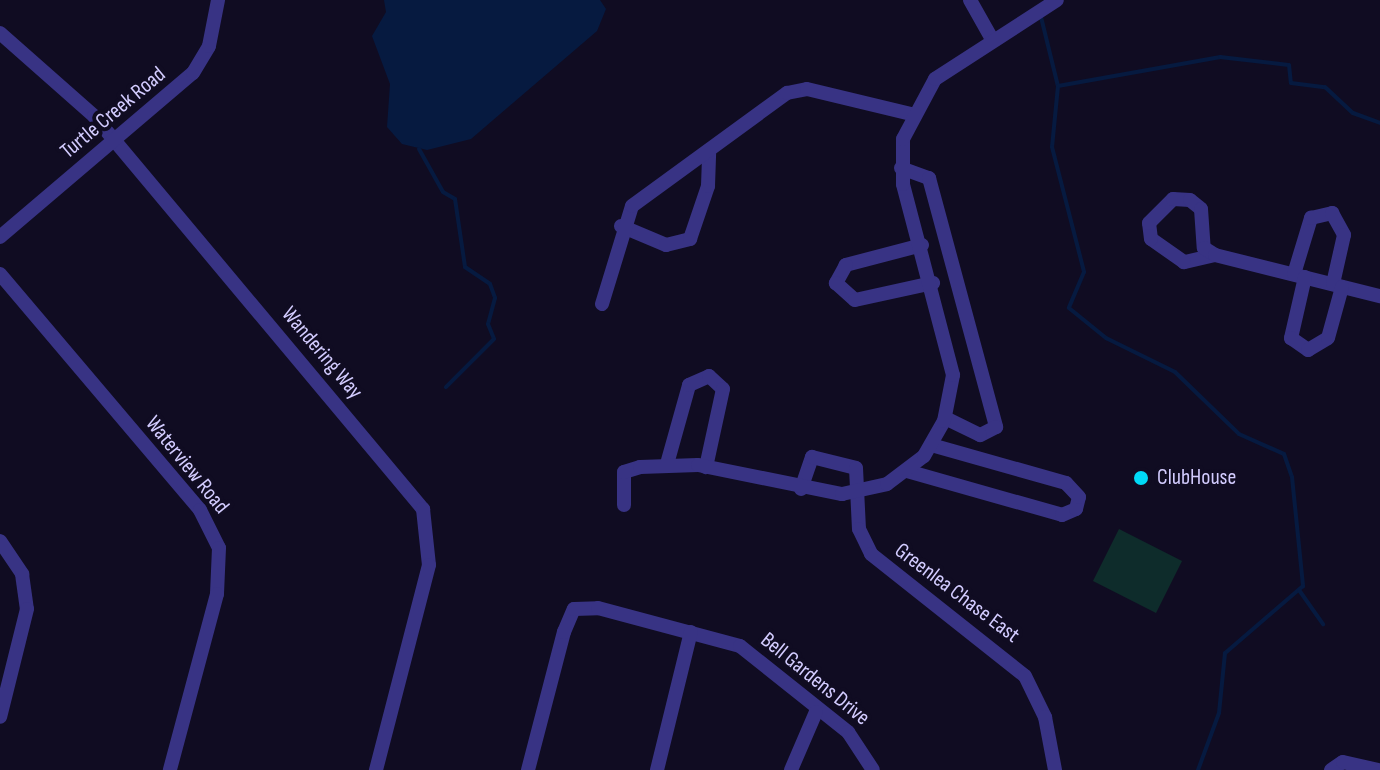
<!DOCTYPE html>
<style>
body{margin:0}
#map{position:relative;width:1380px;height:770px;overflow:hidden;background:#100c22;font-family:"Sofia Sans Condensed",sans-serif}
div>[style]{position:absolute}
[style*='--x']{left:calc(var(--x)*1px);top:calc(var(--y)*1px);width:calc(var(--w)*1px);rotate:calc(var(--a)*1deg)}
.green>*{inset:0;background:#0e2c2b}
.water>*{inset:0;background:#061a40}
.stream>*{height:4px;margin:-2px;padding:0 2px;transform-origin:2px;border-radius:2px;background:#061a40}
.minor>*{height:14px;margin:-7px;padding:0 7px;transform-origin:7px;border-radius:7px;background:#383384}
.dots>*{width:22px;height:22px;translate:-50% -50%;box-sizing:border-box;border:4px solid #100c22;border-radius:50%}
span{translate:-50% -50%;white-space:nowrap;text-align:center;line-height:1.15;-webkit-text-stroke:8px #100c22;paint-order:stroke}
.street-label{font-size:22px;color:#d3ccff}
.poi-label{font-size:22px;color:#d3ccff}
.left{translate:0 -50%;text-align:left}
</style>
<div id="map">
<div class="green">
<div style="clip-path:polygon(1119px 529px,1182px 561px,1156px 613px,1093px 581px)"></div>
</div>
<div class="water">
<div style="clip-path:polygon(384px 0,600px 0,606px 9px,597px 31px,471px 139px,427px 150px,402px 144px,387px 127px,390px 84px,372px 36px,386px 12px)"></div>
</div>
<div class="stream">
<div style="--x:1041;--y:17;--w:71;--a:76.2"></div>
<div style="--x:1058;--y:86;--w:61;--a:95.6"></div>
<div style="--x:1052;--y:147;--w:129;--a:75.6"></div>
<div style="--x:1084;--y:272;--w:39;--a:113"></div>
<div style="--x:1069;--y:308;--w:48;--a:39"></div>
<div style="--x:1106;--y:338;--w:77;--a:26.2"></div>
<div style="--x:1175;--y:372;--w:89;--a:44.1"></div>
<div style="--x:1239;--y:434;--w:49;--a:24"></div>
<div style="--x:1284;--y:454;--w:24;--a:71"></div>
<div style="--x:1292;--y:477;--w:110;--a:84.2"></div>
<div style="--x:1303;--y:586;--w:103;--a:139.3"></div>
<div style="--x:1225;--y:653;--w:60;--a:95.7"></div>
<div style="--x:1219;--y:713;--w:61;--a:110.2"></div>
<div style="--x:1058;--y:86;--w:165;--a:-10.1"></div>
<div style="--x:1220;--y:57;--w:69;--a:6.6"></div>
<div style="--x:1289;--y:65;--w:18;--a:84"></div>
<div style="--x:1291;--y:83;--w:34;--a:7"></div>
<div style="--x:1325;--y:87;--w:38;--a:43"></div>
<div style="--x:1353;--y:113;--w:29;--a:20"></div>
<div style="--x:419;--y:149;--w:49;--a:60.8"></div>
<div style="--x:443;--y:192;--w:14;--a:30"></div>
<div style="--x:455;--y:199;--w:69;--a:81.6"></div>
<div style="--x:465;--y:267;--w:30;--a:34"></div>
<div style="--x:490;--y:284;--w:15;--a:70"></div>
<div style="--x:495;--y:298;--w:27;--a:105"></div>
<div style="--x:488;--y:324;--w:16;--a:68"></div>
<div style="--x:494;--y:339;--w:68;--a:135"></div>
<div style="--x:1299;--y:590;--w:42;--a:54.8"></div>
</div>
<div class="minor">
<div style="--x:970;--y:0;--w:45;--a:60.6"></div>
<div style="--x:0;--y:33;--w:125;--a:41.4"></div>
<div style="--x:94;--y:116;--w:513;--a:50.07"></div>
<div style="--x:423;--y:509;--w:56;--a:83.9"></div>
<div style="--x:429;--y:565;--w:212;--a:104.5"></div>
<div style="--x:901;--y:168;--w:30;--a:20"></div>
<div style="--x:929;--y:178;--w:258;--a:74.9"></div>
<div style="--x:996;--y:427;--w:18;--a:153"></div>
<div style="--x:980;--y:435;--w:39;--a:-154"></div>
<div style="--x:621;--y:226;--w:49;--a:22.9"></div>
<div style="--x:666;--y:245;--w:25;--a:-14"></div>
<div style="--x:690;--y:239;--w:56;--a:-71.2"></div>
<div style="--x:708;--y:186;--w:36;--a:-88"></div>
<div style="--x:0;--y:237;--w:253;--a:-40.4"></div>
<div style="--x:193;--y:73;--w:31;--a:-59"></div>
<div style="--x:209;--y:46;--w:47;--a:-78.9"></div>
<div style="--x:922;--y:245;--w:79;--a:165.3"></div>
<div style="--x:846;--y:265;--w:21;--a:119"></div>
<div style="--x:836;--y:283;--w:25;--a:42"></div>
<div style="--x:855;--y:300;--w:80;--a:-12.3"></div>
<div style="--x:1215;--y:255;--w:32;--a:167"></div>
<div style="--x:1184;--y:262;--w:40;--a:-145.1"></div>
<div style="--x:1151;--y:239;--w:16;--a:-97"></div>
<div style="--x:1149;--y:223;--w:34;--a:-45"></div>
<div style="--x:1173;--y:199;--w:17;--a:3"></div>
<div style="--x:1190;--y:200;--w:14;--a:39"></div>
<div style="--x:1201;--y:209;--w:39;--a:86"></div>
<div style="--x:1204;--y:248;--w:13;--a:32"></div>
<div style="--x:1215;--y:255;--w:170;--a:14"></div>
<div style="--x:0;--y:274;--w:309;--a:49.7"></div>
<div style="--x:200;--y:510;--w:42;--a:63.4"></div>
<div style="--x:219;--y:548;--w:46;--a:92.5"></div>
<div style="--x:217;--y:594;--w:182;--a:105"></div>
<div style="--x:1294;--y:274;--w:59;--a:-73.1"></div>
<div style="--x:1311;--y:218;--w:22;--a:-13"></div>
<div style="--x:1332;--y:213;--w:25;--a:61"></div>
<div style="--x:1344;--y:235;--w:50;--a:102.7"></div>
<div style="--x:1305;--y:277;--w:63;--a:102.9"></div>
<div style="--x:1291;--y:338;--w:21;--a:35"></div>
<div style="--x:1308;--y:350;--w:23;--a:-31"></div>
<div style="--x:1328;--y:338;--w:53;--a:-74.6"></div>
<div style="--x:602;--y:304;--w:102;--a:-73"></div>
<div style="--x:632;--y:206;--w:192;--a:-36.1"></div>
<div style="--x:787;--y:93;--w:20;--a:-11"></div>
<div style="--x:807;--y:89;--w:107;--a:13.5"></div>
<div style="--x:667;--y:464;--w:82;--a:-74.4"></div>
<div style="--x:689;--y:385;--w:22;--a:-24"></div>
<div style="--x:709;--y:376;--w:19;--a:43"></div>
<div style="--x:723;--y:389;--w:80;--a:102.3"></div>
<div style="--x:907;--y:471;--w:161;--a:15.8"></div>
<div style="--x:1062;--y:515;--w:15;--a:-23"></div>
<div style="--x:1076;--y:509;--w:12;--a:-76"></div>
<div style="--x:1079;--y:497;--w:19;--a:-133"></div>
<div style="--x:1066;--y:483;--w:139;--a:-164.2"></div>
<div style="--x:801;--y:489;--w:34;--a:-71"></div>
<div style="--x:812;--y:457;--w:45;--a:14"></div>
<div style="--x:856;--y:468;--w:61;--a:87.2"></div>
<div style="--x:859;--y:529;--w:28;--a:64"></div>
<div style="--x:871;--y:554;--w:196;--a:38.4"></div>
<div style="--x:1025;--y:676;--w:46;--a:64"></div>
<div style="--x:1045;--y:717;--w:54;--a:79.3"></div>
<div style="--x:624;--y:505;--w:33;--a:-90"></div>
<div style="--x:624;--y:472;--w:17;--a:-17"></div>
<div style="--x:640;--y:467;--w:58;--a:-2"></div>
<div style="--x:698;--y:465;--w:147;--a:11.4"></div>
<div style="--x:842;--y:494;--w:46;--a:-12.5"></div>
<div style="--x:887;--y:484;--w:46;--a:-37.1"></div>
<div style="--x:924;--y:456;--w:40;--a:-60.3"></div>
<div style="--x:944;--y:421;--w:47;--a:-78.9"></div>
<div style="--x:953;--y:375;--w:197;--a:-104.7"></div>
<div style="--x:903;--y:184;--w:45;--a:-90"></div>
<div style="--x:903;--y:139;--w:68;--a:-61.9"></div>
<div style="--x:935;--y:79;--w:145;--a:-32.9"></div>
<div style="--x:0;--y:541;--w:40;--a:56"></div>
<div style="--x:22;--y:574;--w:35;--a:82"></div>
<div style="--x:27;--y:609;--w:111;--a:104"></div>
<div style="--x:528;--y:770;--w:143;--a:-75.4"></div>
<div style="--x:564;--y:632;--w:25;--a:-67"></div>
<div style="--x:574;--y:609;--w:24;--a:-2"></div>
<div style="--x:598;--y:608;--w:147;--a:15"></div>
<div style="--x:740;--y:646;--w:138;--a:38.5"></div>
<div style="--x:848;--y:732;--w:45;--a:56.7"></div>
<div style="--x:657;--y:770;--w:142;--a:-76.2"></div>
<div style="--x:791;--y:770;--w:63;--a:-66.7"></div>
<div style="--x:1331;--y:770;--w:14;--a:-34"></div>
<div style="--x:1343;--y:762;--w:37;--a:13"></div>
</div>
<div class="dots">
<div style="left:1141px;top:478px;background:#00daf7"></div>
</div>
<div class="street-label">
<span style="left:113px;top:113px;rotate:-40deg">Turtle Creek Road</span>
<span style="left:322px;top:353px;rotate:50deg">Wandering Way</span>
<span style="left:187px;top:465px;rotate:51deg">Waterview Road</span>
<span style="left:957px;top:593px;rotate:37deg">Greenlea Chase East</span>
<span style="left:815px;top:679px;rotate:39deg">Bell Gardens Drive</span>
</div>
<div class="poi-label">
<span class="left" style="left:1157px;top:478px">ClubHouse</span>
</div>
</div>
